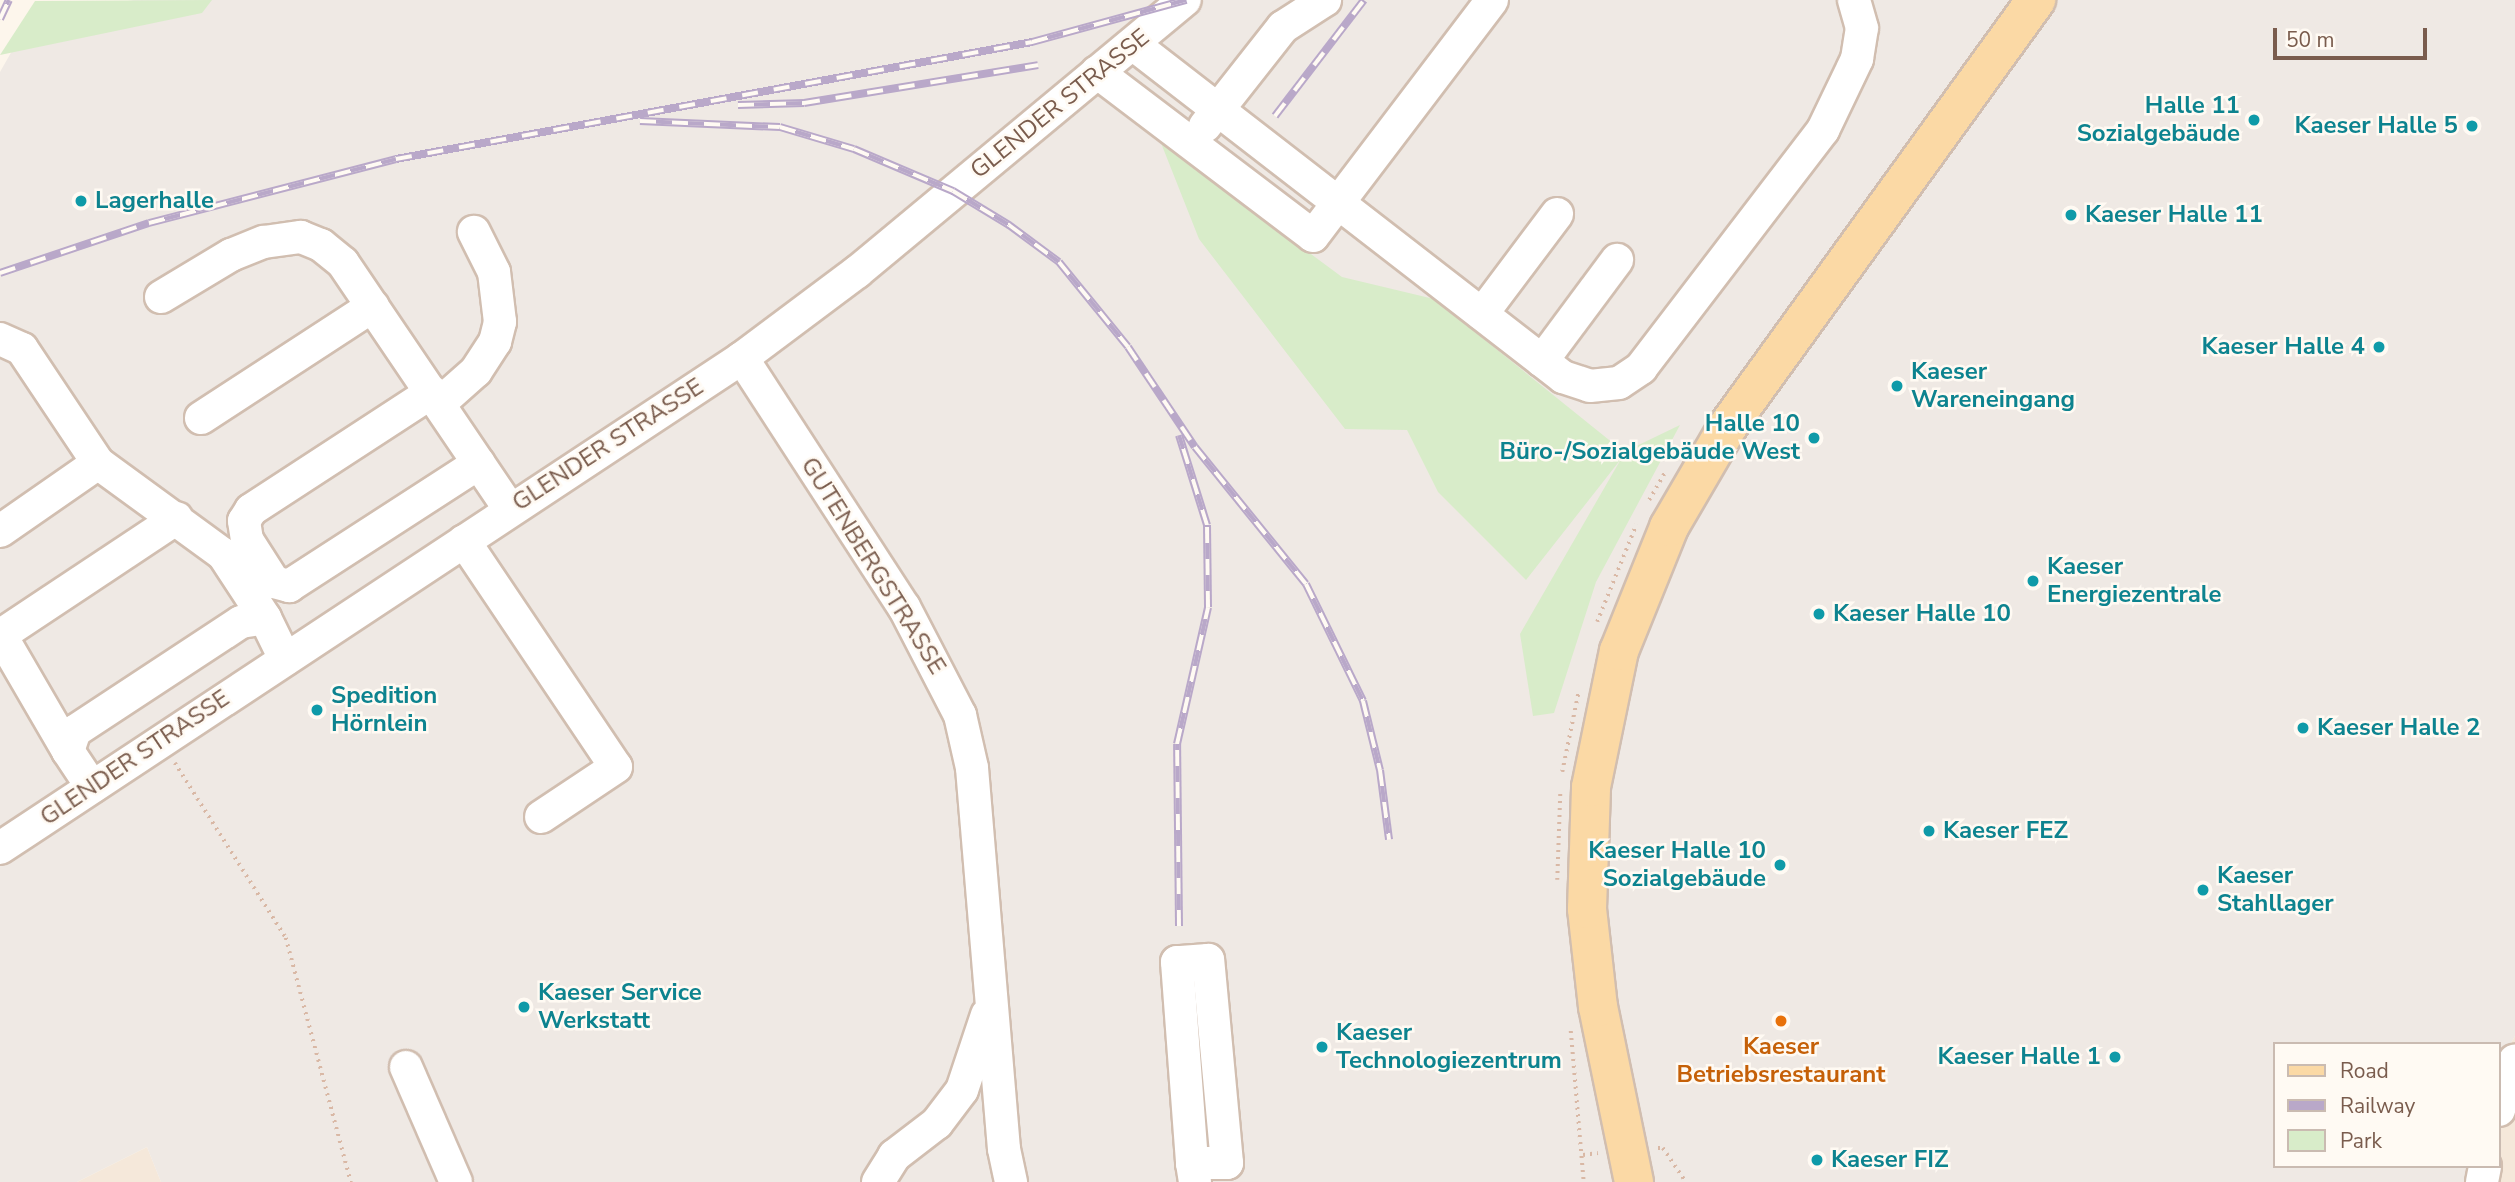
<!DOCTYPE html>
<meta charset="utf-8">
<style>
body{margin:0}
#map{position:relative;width:2515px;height:1182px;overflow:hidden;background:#fdf6ec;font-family:"Nunito Sans",sans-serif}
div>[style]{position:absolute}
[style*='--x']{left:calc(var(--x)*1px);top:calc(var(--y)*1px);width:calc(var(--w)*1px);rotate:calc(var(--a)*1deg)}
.residential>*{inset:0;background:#f5e8da}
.industrial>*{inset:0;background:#efe9e4}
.green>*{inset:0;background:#d8ecc9}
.path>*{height:3.5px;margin-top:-1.75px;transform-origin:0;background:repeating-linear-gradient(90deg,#d9b8a5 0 2px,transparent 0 7px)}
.roads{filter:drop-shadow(2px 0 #d1beb0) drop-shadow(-2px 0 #d1beb0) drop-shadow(0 2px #d1beb0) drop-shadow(0 -2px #d1beb0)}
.minor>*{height:32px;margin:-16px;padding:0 16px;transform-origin:16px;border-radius:16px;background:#fff}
.major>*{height:38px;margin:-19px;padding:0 19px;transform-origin:19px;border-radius:19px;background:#fbd9a5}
.rail>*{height:8px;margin-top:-4px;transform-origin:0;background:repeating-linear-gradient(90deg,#fffaf3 0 16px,#b9a8c9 0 32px);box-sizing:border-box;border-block:2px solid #b9a8c9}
.dots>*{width:19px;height:19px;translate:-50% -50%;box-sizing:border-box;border:4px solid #fffaf3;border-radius:50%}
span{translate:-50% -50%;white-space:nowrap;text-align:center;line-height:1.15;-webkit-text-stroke:5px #fffaf3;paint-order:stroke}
.street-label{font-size:24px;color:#7a5c4d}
.culture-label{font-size:24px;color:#0d838f;font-weight:700}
.right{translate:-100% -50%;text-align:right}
.left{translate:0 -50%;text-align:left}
.food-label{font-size:24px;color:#c56008;font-weight:700}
.legend{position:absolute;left:2273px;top:1042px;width:228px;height:126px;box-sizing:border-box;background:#fffaf3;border:2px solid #cabbb1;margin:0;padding:9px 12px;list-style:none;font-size:21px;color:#7a5c4d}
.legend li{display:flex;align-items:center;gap:14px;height:35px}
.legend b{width:35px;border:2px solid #cabbb1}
.scale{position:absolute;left:2273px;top:28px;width:154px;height:32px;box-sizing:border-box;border:4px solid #7a5c4d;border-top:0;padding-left:9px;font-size:21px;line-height:24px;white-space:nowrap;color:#7a5c4d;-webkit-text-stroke:5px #fffaf3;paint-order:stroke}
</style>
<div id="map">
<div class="residential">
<div style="clip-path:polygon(2515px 1036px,2515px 1182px,2470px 1182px,2499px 1166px,2499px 1064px)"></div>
<div style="clip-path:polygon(147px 1147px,161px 1182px,77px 1182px)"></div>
</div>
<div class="industrial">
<div style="clip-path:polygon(135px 0,2515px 0,2515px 1036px,2499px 1064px,2499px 1044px,2275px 1044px,2275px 1166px,2473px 1166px,2470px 1182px,161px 1182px,147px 1147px,77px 1182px,0 1182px,0 72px,33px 14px)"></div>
</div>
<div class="green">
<div style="clip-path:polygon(212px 0,202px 13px,0 55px,35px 1px)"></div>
<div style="clip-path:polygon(1161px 143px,1342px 277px,1434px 299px,1624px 452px,1680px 425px,1596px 582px,1554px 713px,1533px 716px,1520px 634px,1621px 459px,1526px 580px,1438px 492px,1407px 430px,1345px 429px,1199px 239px)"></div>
</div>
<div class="path">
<div style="--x:1649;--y:500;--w:34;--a:-60"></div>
<div style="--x:1597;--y:622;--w:105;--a:-68.1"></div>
<div style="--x:175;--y:763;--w:207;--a:57.6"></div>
<div style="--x:286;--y:938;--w:253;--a:75.1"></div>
<div style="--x:1562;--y:772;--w:80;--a:-78.4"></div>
<div style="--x:1557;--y:880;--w:86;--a:-88"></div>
<div style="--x:1571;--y:1031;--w:152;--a:85.1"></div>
<div style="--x:1658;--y:1148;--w:5;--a:0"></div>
<div style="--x:1663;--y:1148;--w:41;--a:55.9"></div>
<div style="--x:1583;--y:1155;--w:15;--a:-8"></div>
</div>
<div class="roads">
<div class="minor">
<div style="--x:1133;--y:44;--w:544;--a:37.75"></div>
<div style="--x:1563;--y:377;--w:28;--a:18"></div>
<div style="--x:1590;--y:386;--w:29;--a:-6"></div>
<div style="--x:1619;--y:383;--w:27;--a:-34"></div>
<div style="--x:1641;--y:368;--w:300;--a:-52.6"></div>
<div style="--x:1823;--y:130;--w:79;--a:-64.4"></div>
<div style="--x:1857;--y:59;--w:31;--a:-81"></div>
<div style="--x:1862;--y:28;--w:29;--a:-106"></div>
<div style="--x:1097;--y:72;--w:271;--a:37.2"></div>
<div style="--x:1313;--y:236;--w:296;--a:-52.8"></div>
<div style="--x:1205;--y:126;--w:126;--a:-51.8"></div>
<div style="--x:1283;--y:27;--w:50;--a:-32.7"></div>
<div style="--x:161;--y:297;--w:82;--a:-31"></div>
<div style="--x:231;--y:255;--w:35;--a:-22"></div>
<div style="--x:264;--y:242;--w:37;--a:-8"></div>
<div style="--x:301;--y:237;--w:22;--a:22"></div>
<div style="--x:321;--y:245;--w:28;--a:39"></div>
<div style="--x:343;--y:263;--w:298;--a:55.9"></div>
<div style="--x:1482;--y:314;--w:125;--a:-53.1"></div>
<div style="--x:0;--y:339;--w:24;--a:24"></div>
<div style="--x:22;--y:349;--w:137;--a:56.3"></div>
<div style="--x:98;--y:463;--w:119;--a:145.2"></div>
<div style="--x:742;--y:358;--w:297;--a:57"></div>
<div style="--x:904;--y:607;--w:122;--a:62.6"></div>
<div style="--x:960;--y:715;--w:54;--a:77.2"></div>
<div style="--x:972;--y:768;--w:382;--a:85.2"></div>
<div style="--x:1004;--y:1149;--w:34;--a:78"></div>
<div style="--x:1542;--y:361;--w:126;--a:-53.4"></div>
<div style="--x:432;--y:392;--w:216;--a:146.9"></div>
<div style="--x:251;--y:510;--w:13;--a:122"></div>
<div style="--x:244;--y:521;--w:19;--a:81"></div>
<div style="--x:247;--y:540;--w:50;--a:57.3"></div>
<div style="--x:274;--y:582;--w:16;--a:15"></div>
<div style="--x:289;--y:586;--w:226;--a:-32.9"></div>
<div style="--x:440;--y:403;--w:48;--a:-41.6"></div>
<div style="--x:476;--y:371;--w:35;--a:-57"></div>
<div style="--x:495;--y:342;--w:21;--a:-76"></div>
<div style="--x:500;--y:322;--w:50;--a:-96.8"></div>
<div style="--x:494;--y:272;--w:45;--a:-116.6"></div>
<div style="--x:201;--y:418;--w:205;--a:-33.1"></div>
<div style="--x:98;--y:463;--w:155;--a:36.1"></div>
<div style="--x:223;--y:554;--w:77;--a:56.7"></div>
<div style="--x:464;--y:541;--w:272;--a:56.1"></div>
<div style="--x:616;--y:767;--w:90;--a:146.3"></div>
<div style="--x:0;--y:634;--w:135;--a:59.8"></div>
<div style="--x:1;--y:635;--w:211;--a:-33.6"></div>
<div style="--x:92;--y:787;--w:43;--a:-123.7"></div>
<div style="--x:68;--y:751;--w:21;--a:-71"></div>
<div style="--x:75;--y:731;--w:199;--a:-33.3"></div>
<div style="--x:241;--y:622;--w:24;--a:-9"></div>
<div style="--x:265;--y:618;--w:46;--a:64"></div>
<div style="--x:0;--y:848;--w:889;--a:-33.44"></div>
<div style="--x:742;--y:358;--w:144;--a:-36.8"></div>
<div style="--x:857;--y:272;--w:426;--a:-39.7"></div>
<div style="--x:406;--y:1067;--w:125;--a:66.5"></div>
<div style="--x:2499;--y:1110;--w:52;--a:-72.3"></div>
<div style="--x:1192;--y:1163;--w:35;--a:0"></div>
<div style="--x:1227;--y:1163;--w:204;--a:-95.3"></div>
<div style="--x:1208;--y:960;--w:31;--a:176"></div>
<div style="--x:1177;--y:962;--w:202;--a:85.7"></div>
<div style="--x:1192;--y:1163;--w:19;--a:81"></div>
<div style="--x:878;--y:1182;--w:31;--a:-58"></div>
<div style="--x:894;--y:1156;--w:54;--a:-37.5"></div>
<div style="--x:937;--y:1123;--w:41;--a:-52.9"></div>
<div style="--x:962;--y:1090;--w:79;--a:-71.6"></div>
<div style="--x:2482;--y:1182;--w:16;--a:-79"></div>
</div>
<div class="major">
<div style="--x:1634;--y:1182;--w:179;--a:-101.6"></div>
<div style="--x:1598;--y:1007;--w:99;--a:-96.4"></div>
<div style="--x:1587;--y:909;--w:122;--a:-88.1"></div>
<div style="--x:1591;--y:787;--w:139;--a:-78.4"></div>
<div style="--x:1619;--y:651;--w:134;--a:-68"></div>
<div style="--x:1669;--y:527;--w:117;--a:-59.7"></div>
<div style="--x:1728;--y:426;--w:526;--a:-54.13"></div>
</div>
</div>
<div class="rail">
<div style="--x:0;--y:19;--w:21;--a:-65"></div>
<div style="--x:738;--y:105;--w:66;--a:-1.7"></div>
<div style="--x:804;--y:103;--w:237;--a:-9.2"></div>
<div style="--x:1275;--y:116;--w:146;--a:-52.5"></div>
<div style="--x:640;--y:121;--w:140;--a:2.5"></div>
<div style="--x:780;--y:127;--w:77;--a:16.6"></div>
<div style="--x:854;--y:149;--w:108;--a:23"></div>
<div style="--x:953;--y:191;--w:66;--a:31.3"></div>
<div style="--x:1009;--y:225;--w:62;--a:36.5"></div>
<div style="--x:1059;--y:262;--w:109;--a:50.9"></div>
<div style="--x:1128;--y:347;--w:120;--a:56.2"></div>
<div style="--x:1195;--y:447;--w:176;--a:51"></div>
<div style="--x:1306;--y:584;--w:130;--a:64"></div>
<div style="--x:1363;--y:701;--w:71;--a:76.2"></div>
<div style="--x:1380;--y:770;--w:70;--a:82.6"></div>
<div style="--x:0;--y:273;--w:157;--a:-18.6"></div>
<div style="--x:149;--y:223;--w:255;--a:-14.5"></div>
<div style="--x:396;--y:159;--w:647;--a:-10.42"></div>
<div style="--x:1032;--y:42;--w:160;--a:-15.3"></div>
<div style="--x:1179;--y:926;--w:182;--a:-90.6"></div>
<div style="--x:1177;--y:744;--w:140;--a:-77.2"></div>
<div style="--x:1208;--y:607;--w:82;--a:-90.7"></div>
<div style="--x:1207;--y:525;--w:94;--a:-107.3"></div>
</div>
<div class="dots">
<div style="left:2254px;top:120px;background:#0f9aa8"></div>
<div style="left:2472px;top:126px;background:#0f9aa8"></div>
<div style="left:81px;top:201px;background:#0f9aa8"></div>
<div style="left:2071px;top:215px;background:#0f9aa8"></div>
<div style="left:2379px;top:347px;background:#0f9aa8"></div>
<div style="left:1897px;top:386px;background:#0f9aa8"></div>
<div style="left:1814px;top:438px;background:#0f9aa8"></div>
<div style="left:2033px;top:581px;background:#0f9aa8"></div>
<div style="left:1819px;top:614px;background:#0f9aa8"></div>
<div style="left:317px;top:710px;background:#0f9aa8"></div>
<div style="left:2303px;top:728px;background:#0f9aa8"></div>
<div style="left:1929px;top:831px;background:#0f9aa8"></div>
<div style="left:1780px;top:865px;background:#0f9aa8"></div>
<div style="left:2203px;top:890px;background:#0f9aa8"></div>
<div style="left:524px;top:1007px;background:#0f9aa8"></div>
<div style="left:1781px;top:1021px;background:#e8710a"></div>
<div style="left:1322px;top:1047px;background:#0f9aa8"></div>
<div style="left:2115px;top:1057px;background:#0f9aa8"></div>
<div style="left:1817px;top:1160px;background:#0f9aa8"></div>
</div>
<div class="street-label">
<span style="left:1060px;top:104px;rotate:-39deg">GLENDER STRASSE</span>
<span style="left:608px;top:445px;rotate:-33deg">GLENDER STRASSE</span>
<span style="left:873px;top:566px;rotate:58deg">GUTENBERGSTRASSE</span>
<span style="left:135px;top:758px;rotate:-34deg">GLENDER STRASSE</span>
</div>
<div class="culture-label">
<span class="right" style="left:2240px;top:120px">Halle 11<br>Sozialgebäude</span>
<span class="right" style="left:2458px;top:126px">Kaeser Halle 5</span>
<span class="left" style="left:95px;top:201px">Lagerhalle</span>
<span class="left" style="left:2085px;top:215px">Kaeser Halle 11</span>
<span class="right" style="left:2365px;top:347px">Kaeser Halle 4</span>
<span class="left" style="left:1911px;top:386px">Kaeser<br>Wareneingang</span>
<span class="right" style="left:1800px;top:438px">Halle 10<br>Büro-/Sozialgebäude West</span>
<span class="left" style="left:2047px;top:581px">Kaeser<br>Energiezentrale</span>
<span class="left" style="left:1833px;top:614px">Kaeser Halle 10</span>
<span class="left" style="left:331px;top:710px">Spedition<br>Hörnlein</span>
<span class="left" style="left:2317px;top:728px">Kaeser Halle 2</span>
<span class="left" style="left:1943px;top:831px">Kaeser FEZ</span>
<span class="right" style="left:1766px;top:865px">Kaeser Halle 10<br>Sozialgebäude</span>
<span class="left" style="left:2217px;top:890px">Kaeser<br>Stahllager</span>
<span class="left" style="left:538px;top:1007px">Kaeser Service<br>Werkstatt</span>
<span class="left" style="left:1336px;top:1047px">Kaeser<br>Technologiezentrum</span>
<span class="right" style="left:2101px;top:1057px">Kaeser Halle 1</span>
<span class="left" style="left:1831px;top:1160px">Kaeser FIZ</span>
</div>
<div class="food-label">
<span style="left:1781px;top:1061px">Kaeser<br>Betriebsrestaurant</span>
</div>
<ul class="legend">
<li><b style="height:9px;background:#fbd9a5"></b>Road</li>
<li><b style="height:9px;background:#b9a8c9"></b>Railway</li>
<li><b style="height:19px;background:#d8ecc9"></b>Park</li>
</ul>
<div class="scale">50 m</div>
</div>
